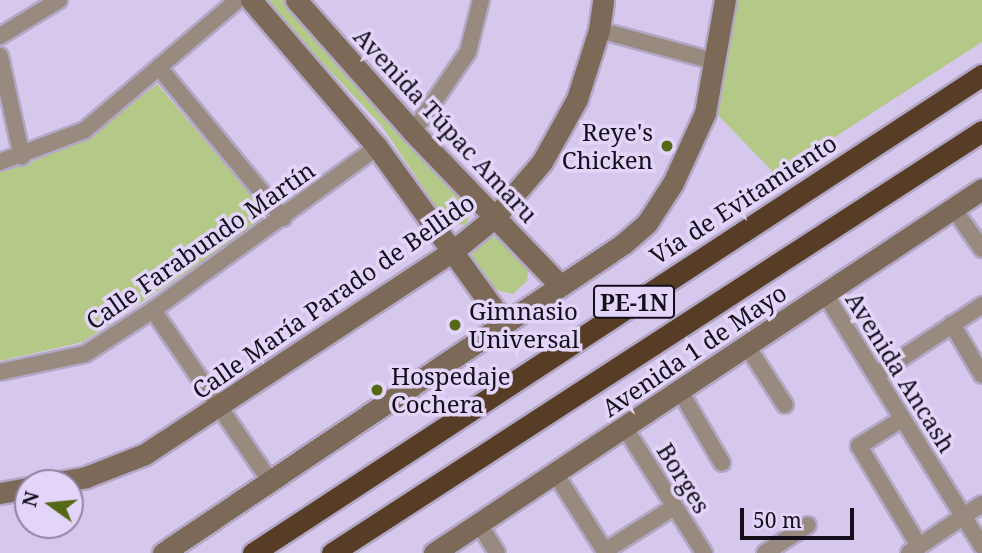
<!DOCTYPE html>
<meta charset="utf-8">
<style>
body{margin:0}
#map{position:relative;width:982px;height:553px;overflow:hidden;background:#d6c8ec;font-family:"Noto Serif",serif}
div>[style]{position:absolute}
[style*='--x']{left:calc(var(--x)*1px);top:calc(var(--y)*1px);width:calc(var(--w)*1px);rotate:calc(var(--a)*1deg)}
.green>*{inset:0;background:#b4c988}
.roads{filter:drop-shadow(2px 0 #b3a7c6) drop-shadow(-2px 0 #b3a7c6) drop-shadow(0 2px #b3a7c6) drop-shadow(0 -2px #b3a7c6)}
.street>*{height:16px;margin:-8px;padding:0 8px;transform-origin:8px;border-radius:8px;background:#988a7f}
.secondary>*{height:21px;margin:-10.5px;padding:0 10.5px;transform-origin:10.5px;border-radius:10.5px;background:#7c6958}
.highway>*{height:21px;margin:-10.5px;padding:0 10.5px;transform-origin:10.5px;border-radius:10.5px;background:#573d25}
.dots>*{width:19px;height:19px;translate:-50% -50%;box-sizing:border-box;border:4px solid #e3d5f9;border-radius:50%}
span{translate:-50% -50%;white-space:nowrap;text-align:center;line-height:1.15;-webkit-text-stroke:7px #e3d5f9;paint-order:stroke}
.shield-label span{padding:2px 5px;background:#e3d5f9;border:2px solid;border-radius:5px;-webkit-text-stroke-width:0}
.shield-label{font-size:23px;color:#130e1a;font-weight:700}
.street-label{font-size:24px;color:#130e1a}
.poi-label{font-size:24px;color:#130e1a}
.right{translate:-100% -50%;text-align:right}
.left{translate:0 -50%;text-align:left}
.north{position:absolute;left:14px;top:469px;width:70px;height:70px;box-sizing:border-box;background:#e3d5f9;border:2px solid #9085a0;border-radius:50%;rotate:285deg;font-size:19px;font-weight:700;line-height:28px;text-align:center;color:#130e1a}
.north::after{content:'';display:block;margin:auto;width:24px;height:32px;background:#546816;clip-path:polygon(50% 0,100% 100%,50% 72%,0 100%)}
.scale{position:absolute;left:740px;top:508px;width:114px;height:32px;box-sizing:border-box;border:4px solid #130e1a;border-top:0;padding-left:9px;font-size:21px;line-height:24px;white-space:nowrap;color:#130e1a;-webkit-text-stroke:5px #e3d5f9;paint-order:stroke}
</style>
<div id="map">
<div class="green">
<div style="clip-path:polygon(263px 0,287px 0,473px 207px,466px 225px,447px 223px,381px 125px)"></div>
<div style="clip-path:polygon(734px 0,982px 0,982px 42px,776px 175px,712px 109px)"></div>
<div style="clip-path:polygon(157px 84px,269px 216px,83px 342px,0 361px,0 170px,29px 163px,86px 139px)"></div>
<div style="clip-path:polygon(491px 237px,499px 238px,528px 271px,527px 281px,513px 294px,499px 291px,487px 281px,471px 259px,475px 246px)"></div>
</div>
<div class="roads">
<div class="street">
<div style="--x:599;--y:30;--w:122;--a:15.2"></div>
<div style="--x:0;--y:36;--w:69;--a:-31.4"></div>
<div style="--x:0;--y:56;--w:103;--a:77.7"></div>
<div style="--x:161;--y:70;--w:192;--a:50.5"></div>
<div style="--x:413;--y:132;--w:97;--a:-55.5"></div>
<div style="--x:468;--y:52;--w:54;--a:-76"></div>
<div style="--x:0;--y:162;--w:91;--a:-20.6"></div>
<div style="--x:85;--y:130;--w:201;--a:-40.4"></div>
<div style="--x:953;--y:208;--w:50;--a:54.7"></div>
<div style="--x:825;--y:294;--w:297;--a:58.1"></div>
<div style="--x:153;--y:310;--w:207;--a:55.6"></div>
<div style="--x:952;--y:324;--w:59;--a:59.5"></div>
<div style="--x:747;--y:346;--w:70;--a:57.2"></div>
<div style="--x:0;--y:372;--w:87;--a:-12"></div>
<div style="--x:85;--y:354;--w:81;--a:-32.9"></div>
<div style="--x:153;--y:310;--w:277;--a:-36"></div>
<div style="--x:876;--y:375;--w:127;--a:-33.4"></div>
<div style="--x:680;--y:391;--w:83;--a:59.7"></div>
<div style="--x:902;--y:419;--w:51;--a:147.9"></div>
<div style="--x:859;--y:446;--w:117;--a:59"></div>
<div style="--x:625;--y:428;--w:148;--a:57.7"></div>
<div style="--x:555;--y:473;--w:95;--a:57.5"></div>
<div style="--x:479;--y:524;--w:34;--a:58"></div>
<div style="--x:605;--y:551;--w:82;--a:-32.5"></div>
<div style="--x:765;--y:553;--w:51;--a:-33.1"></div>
<div style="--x:909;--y:553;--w:88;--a:-33.9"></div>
</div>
<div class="secondary">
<div style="--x:251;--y:0;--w:194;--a:49.4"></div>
<div style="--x:377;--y:147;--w:217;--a:54.2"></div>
<div style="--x:296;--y:0;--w:176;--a:48.4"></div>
<div style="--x:413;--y:132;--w:211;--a:46.2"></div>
<div style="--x:53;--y:483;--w:34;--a:-10"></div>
<div style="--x:86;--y:477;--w:63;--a:-21.3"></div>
<div style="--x:145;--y:454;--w:369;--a:-33.4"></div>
<div style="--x:453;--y:251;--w:54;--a:-39"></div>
<div style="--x:495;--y:217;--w:72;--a:-49.5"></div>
<div style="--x:542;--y:162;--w:72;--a:-60.9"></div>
<div style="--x:577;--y:99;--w:72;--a:-72.3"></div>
<div style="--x:599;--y:30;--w:30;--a:-82"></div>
<div style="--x:0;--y:493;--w:28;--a:-10"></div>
<div style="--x:163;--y:553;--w:554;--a:-33.89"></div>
<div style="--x:623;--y:244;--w:32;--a:-41"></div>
<div style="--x:647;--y:223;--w:48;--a:-57"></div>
<div style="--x:673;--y:183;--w:77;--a:-65.4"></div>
<div style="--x:705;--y:113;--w:115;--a:-80"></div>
<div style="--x:434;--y:553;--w:658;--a:-33.59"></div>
</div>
<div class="highway">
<div style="--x:253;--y:553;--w:872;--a:-33.25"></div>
<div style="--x:332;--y:553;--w:775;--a:-32.99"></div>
</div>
</div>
<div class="dots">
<div style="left:667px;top:146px;background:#546816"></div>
<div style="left:455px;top:325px;background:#546816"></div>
<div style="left:377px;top:390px;background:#546816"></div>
</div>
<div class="shield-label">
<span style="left:634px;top:302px">PE-1N</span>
</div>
<div class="street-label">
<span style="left:446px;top:125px;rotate:47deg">Avenida Túpac Amaru</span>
<span style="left:743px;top:199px;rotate:-33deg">Vía de Evitamiento</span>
<span style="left:200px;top:245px;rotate:-35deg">Calle Farabundo Martín</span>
<span style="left:333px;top:296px;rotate:-35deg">Calle María Parado de Bellido</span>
<span style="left:694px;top:350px;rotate:-34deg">Avenida 1 de Mayo</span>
<span style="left:901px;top:372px;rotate:58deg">Avenida Ancash</span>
<span style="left:684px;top:478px;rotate:58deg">Borges</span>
</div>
<div class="poi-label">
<span class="right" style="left:653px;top:146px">Reye's<br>Chicken</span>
<span class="left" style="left:469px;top:325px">Gimnasio<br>Universal</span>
<span class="left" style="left:391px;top:390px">Hospedaje<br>Cochera</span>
</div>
<div class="north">N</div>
<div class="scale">50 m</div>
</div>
